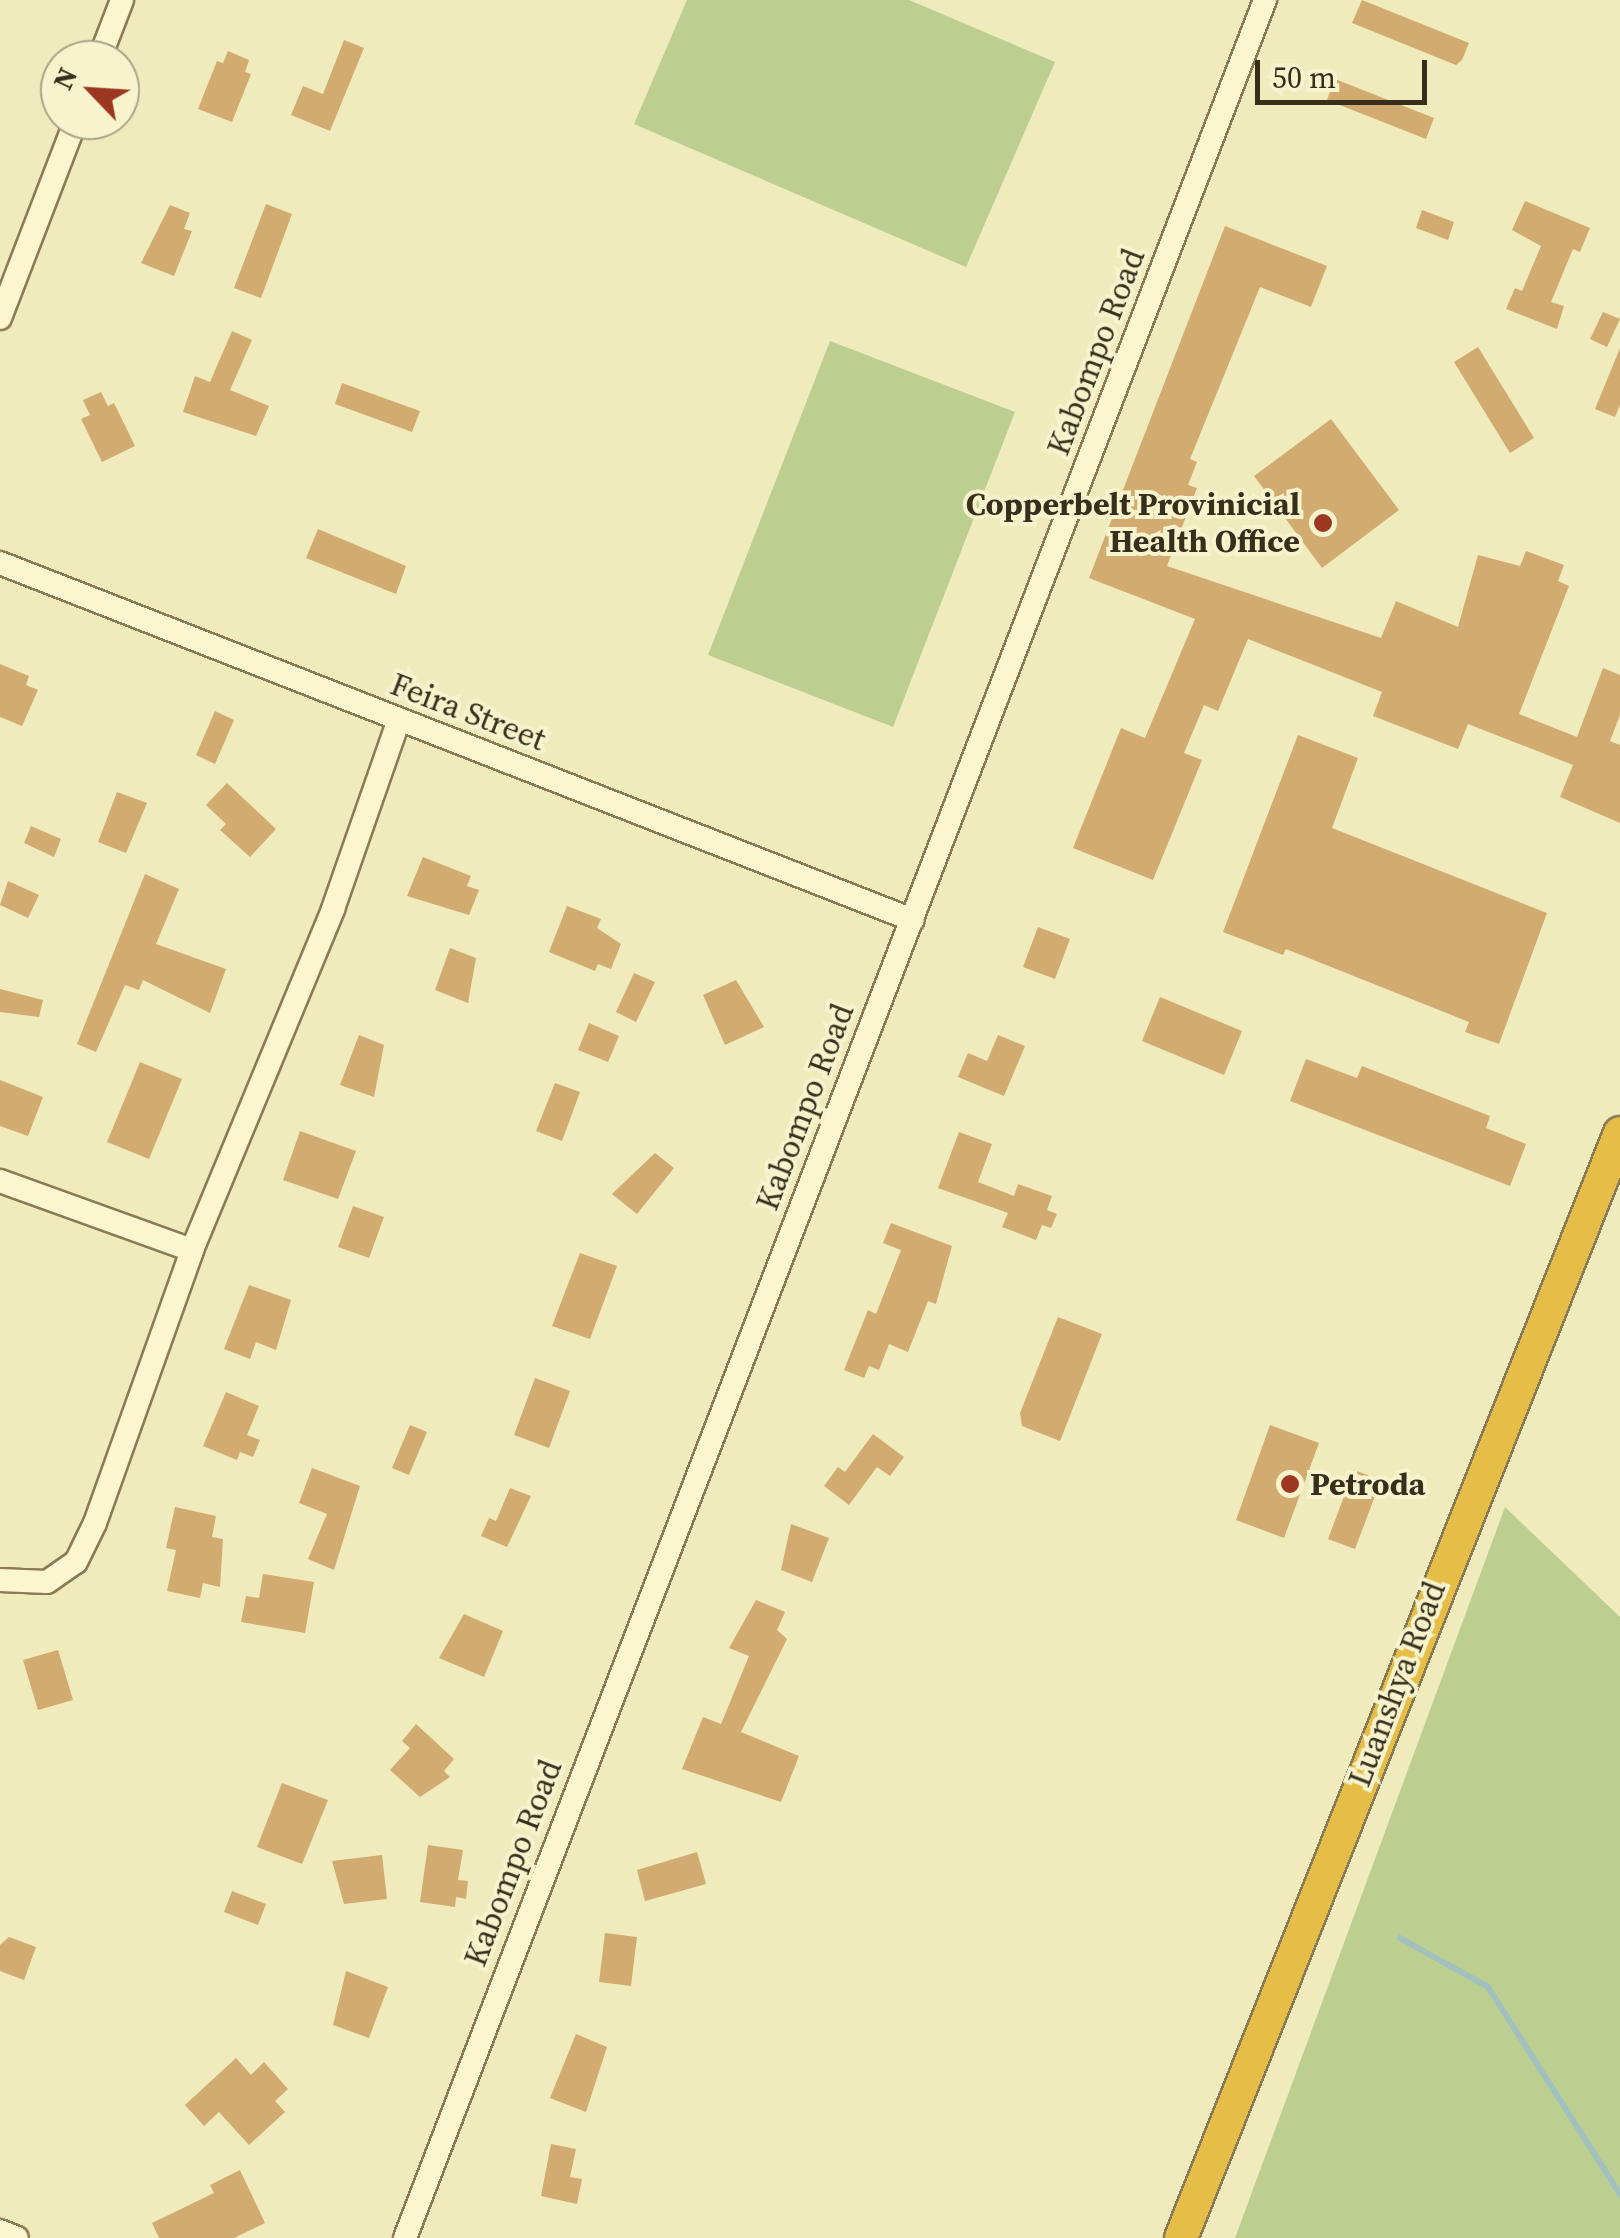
<!DOCTYPE html>
<style>
body{margin:0}
#map{position:relative;width:1620px;height:2238px;overflow:hidden;background:#f0ebbd;font-family:"Source Serif 4",serif}
div>[style]{position:absolute}
[style*='--x']{left:calc(var(--x)*1px);top:calc(var(--y)*1px);width:calc(var(--w)*1px);rotate:calc(var(--a)*1deg)}
.green>*{inset:0;background:#bccf90}
.stream>*{height:6px;margin:-3px;padding:0 3px;transform-origin:3px;border-radius:3px;background:#a1c1be}
.building>*{inset:0;background:#d1ab70}
.roads{filter:drop-shadow(2px 0 #897b55) drop-shadow(-2px 0 #897b55) drop-shadow(0 2px #897b55) drop-shadow(0 -2px #897b55)}
.minor>*{height:22px;margin:-11px;padding:0 11px;transform-origin:11px;border-radius:11px;background:#fbf6d0}
.highway>*{height:32px;margin:-16px;padding:0 16px;transform-origin:16px;border-radius:16px;background:#e6be47}
.dots>*{width:28px;height:28px;translate:-50% -50%;box-sizing:border-box;border:5px solid #f7f3cd;border-radius:50%}
span{translate:-50% -50%;white-space:nowrap;text-align:center;line-height:1.15;-webkit-text-stroke:8px #f7f3cd;paint-order:stroke}
.street-label{font-size:32px;color:#372e1b}
.poi-label{font-size:32px;color:#372e1b;font-weight:700}
.right{translate:-100% -50%;text-align:right}
.left{translate:0 -50%;text-align:left}
.north{position:absolute;left:40px;top:40px;width:100px;height:100px;box-sizing:border-box;background:#f7f3cd;border:2px solid #aaa486;border-radius:50%;rotate:295deg;font-size:28px;font-weight:700;line-height:40px;text-align:center;color:#372e1b}
.north::after{content:'';display:block;margin:auto;width:35px;height:45px;background:#9c3821;clip-path:polygon(50% 0,100% 100%,50% 72%,0 100%)}
.scale{position:absolute;left:1255px;top:60px;width:172px;height:45px;box-sizing:border-box;border:5px solid #372e1b;border-top:0;padding-left:12px;font-size:30px;line-height:35px;white-space:nowrap;color:#372e1b;-webkit-text-stroke:8px #f7f3cd;paint-order:stroke}
</style>
<div id="map">
<div class="green">
<div style="clip-path:polygon(687px 0,909px 0,1055px 62px,966px 267px,634px 124px)"></div>
<div style="clip-path:polygon(830px 341px,1015px 412px,893px 727px,708px 655px)"></div>
<div style="clip-path:polygon(1505px 1507px,1620px 1617px,1620px 2238px,1235px 2238px)"></div>
</div>
<div class="stream">
<div style="--x:1400;--y:1938;--w:101;--a:29.1"></div>
<div style="--x:1488;--y:1987;--w:246;--a:57.5"></div>
</div>
<div class="building">
<div style="clip-path:polygon(1362px 0,1469px 43px,1462px 60px,1456px 65px,1352px 23px)"></div>
<div style="clip-path:polygon(344px 40px,364px 48px,330px 131px,291px 115px,303px 86px,323px 94px)"></div>
<div style="clip-path:polygon(228px 51px,249px 60px,245px 72px,251px 74px,232px 122px,198px 109px,217px 61px,223px 63px)"></div>
<div style="clip-path:polygon(1335px 79px,1434px 118px,1426px 139px,1327px 100px)"></div>
<div style="clip-path:polygon(1525px 201px,1590px 228px,1580px 252px,1573px 249px,1551px 302px,1564px 306px,1557px 329px,1506px 309px,1515px 288px,1522px 291px,1541px 246px,1512px 230px)"></div>
<div style="clip-path:polygon(266px 204px,292px 214px,261px 298px,234px 288px)"></div>
<div style="clip-path:polygon(170px 205px,190px 213px,184px 229px,192px 231px,174px 276px,141px 263px)"></div>
<div style="clip-path:polygon(1422px 210px,1454px 222px,1448px 240px,1416px 228px)"></div>
<div style="clip-path:polygon(1225px 226px,1327px 266px,1311px 307px,1260px 287px,1190px 459px,1197px 462px,1188px 485px,1197px 488px,1167px 566px,1381px 638px,1396px 601px,1458px 627px,1478px 555px,1520px 566px,1526px 551px,1564px 565px,1558px 581px,1569px 586px,1519px 714px,1577px 737px,1603px 668px,1620px 675px,1620px 715px,1610px 741px,1620px 745px,1620px 823px,1560px 797px,1573px 765px,1468px 724px,1458px 749px,1373px 716px,1382px 692px,1248px 639px,1218px 711px,1204px 705px,1184px 753px,1202px 760px,1153px 880px,1073px 848px,1121px 728px,1145px 738px,1195px 619px,1089px 578px)"></div>
<div style="clip-path:polygon(1603px 312px,1620px 319px,1607px 347px,1590px 339px)"></div>
<div style="clip-path:polygon(232px 331px,252px 340px,230px 390px,269px 406px,256px 436px,183px 412px,195px 376px,210px 382px)"></div>
<div style="clip-path:polygon(1478px 347px,1534px 438px,1510px 453px,1454px 362px)"></div>
<div style="clip-path:polygon(1620px 348px,1620px 405px,1615px 417px,1595px 409px)"></div>
<div style="clip-path:polygon(342px 383px,420px 411px,412px 432px,335px 404px)"></div>
<div style="clip-path:polygon(101px 392px,108px 406px,114px 403px,135px 446px,102px 462px,81px 419px,90px 415px,83px 400px)"></div>
<div style="clip-path:polygon(1331px 419px,1399px 510px,1322px 568px,1254px 476px)"></div>
<div style="clip-path:polygon(318px 529px,406px 566px,396px 594px,306px 558px)"></div>
<div style="clip-path:polygon(0 664px,29px 676px,26px 685px,38px 690px,22px 726px,0 717px)"></div>
<div style="clip-path:polygon(215px 711px,234px 720px,215px 764px,196px 755px)"></div>
<div style="clip-path:polygon(1298px 735px,1358px 758px,1332px 828px,1547px 913px,1499px 1044px,1465px 1032px,1469px 1022px,1286px 949px,1283px 955px,1223px 932px)"></div>
<div style="clip-path:polygon(227px 783px,276px 829px,250px 857px,220px 830px,226px 824px,206px 805px)"></div>
<div style="clip-path:polygon(117px 792px,147px 803px,126px 853px,98px 842px)"></div>
<div style="clip-path:polygon(31px 826px,61px 839px,54px 857px,24px 843px)"></div>
<div style="clip-path:polygon(423px 857px,471px 876px,467px 886px,479px 890px,469px 915px,407px 896px)"></div>
<div style="clip-path:polygon(145px 874px,179px 889px,156px 944px,226px 969px,210px 1013px,143px 980px,139px 990px,125px 985px,96px 1052px,77px 1044px)"></div>
<div style="clip-path:polygon(8px 881px,39px 895px,28px 918px,0 905px)"></div>
<div style="clip-path:polygon(567px 906px,601px 919px,597px 928px,621px 944px,611px 969px,598px 964px,595px 971px,549px 952px)"></div>
<div style="clip-path:polygon(1038px 927px,1070px 939px,1055px 979px,1023px 967px)"></div>
<div style="clip-path:polygon(450px 948px,476px 958px,468px 1003px,435px 990px)"></div>
<div style="clip-path:polygon(634px 973px,655px 982px,636px 1022px,616px 1012px)"></div>
<div style="clip-path:polygon(736px 980px,764px 1027px,725px 1045px,703px 995px)"></div>
<div style="clip-path:polygon(0 989px,43px 1000px,39px 1017px,0 1012px)"></div>
<div style="clip-path:polygon(1160px 997px,1242px 1031px,1224px 1075px,1142px 1041px)"></div>
<div style="clip-path:polygon(589px 1023px,619px 1036px,608px 1062px,578px 1050px)"></div>
<div style="clip-path:polygon(359px 1035px,384px 1045px,374px 1097px,340px 1085px)"></div>
<div style="clip-path:polygon(998px 1035px,1025px 1046px,1004px 1096px,958px 1077px,968px 1053px,987px 1061px)"></div>
<div style="clip-path:polygon(1306px 1059px,1357px 1078px,1362px 1066px,1490px 1116px,1486px 1128px,1526px 1144px,1510px 1186px,1290px 1101px)"></div>
<div style="clip-path:polygon(140px 1062px,182px 1079px,149px 1159px,107px 1142px)"></div>
<div style="clip-path:polygon(0 1080px,43px 1097px,28px 1136px,0 1126px)"></div>
<div style="clip-path:polygon(555px 1083px,580px 1092px,562px 1141px,536px 1131px)"></div>
<div style="clip-path:polygon(300px 1131px,356px 1151px,338px 1199px,283px 1180px)"></div>
<div style="clip-path:polygon(959px 1132px,992px 1144px,978px 1182px,1014px 1196px,1018px 1184px,1052px 1196px,1047px 1210px,1057px 1214px,1051px 1228px,1042px 1225px,1036px 1240px,1002px 1227px,1008px 1213px,938px 1188px)"></div>
<div style="clip-path:polygon(655px 1153px,674px 1168px,637px 1214px,612px 1194px)"></div>
<div style="clip-path:polygon(353px 1206px,384px 1217px,369px 1258px,338px 1247px)"></div>
<div style="clip-path:polygon(891px 1223px,952px 1246px,936px 1304px,928px 1301px,908px 1352px,889px 1344px,879px 1370px,869px 1366px,864px 1378px,844px 1370px,868px 1310px,876px 1314px,901px 1250px,883px 1243px)"></div>
<div style="clip-path:polygon(580px 1253px,617px 1266px,590px 1339px,552px 1326px)"></div>
<div style="clip-path:polygon(249px 1285px,291px 1300px,276px 1350px,256px 1342px,250px 1359px,224px 1349px)"></div>
<div style="clip-path:polygon(1058px 1317px,1102px 1334px,1060px 1441px,1022px 1426px,1020px 1413px)"></div>
<div style="clip-path:polygon(535px 1378px,570px 1391px,549px 1448px,514px 1435px)"></div>
<div style="clip-path:polygon(226px 1392px,259px 1406px,247px 1435px,260px 1440px,253px 1457px,240px 1452px,237px 1460px,203px 1446px)"></div>
<div style="clip-path:polygon(410px 1425px,427px 1432px,409px 1475px,392px 1468px)"></div>
<div style="clip-path:polygon(1270px 1425px,1319px 1443px,1284px 1538px,1236px 1520px)"></div>
<div style="clip-path:polygon(873px 1434px,904px 1457px,890px 1476px,877px 1467px,849px 1505px,824px 1486px,838px 1467px,845px 1472px)"></div>
<div style="clip-path:polygon(312px 1468px,360px 1486px,334px 1570px,308px 1559px,327px 1514px,299px 1503px)"></div>
<div style="clip-path:polygon(1354px 1470px,1381px 1480px,1355px 1549px,1328px 1539px)"></div>
<div style="clip-path:polygon(510px 1488px,531px 1496px,507px 1547px,481px 1536px,489px 1518px,496px 1521px)"></div>
<div style="clip-path:polygon(175px 1507px,216px 1516px,212px 1537px,223px 1539px,220px 1587px,203px 1583px,200px 1598px,167px 1591px,176px 1550px,166px 1548px)"></div>
<div style="clip-path:polygon(791px 1524px,829px 1538px,812px 1582px,781px 1570px)"></div>
<div style="clip-path:polygon(263px 1574px,314px 1582px,305px 1633px,241px 1622px,246px 1596px,259px 1598px)"></div>
<div style="clip-path:polygon(756px 1600px,785px 1612px,777px 1630px,787px 1639px,741px 1732px,799px 1756px,781px 1802px,682px 1769px,703px 1717px,721px 1724px,749px 1656px,729px 1648px)"></div>
<div style="clip-path:polygon(464px 1614px,503px 1631px,484px 1677px,439px 1658px)"></div>
<div style="clip-path:polygon(58px 1650px,73px 1700px,38px 1710px,23px 1660px)"></div>
<div style="clip-path:polygon(416px 1724px,454px 1759px,444px 1771px,450px 1777px,420px 1797px,390px 1770px,410px 1748px,402px 1741px)"></div>
<div style="clip-path:polygon(282px 1783px,328px 1800px,302px 1864px,257px 1847px)"></div>
<div style="clip-path:polygon(428px 1845px,463px 1850px,458px 1880px,468px 1881px,466px 1899px,456px 1897px,455px 1907px,420px 1902px)"></div>
<div style="clip-path:polygon(697px 1852px,706px 1884px,645px 1901px,637px 1870px)"></div>
<div style="clip-path:polygon(382px 1855px,387px 1899px,344px 1904px,332px 1861px)"></div>
<div style="clip-path:polygon(232px 1891px,266px 1904px,258px 1925px,224px 1912px)"></div>
<div style="clip-path:polygon(605px 1933px,637px 1937px,631px 1986px,599px 1982px)"></div>
<div style="clip-path:polygon(9px 1937px,36px 1947px,24px 1980px,0 1971px,0 1945px)"></div>
<div style="clip-path:polygon(346px 1971px,388px 1987px,369px 2038px,333px 2025px)"></div>
<div style="clip-path:polygon(576px 2034px,607px 2047px,586px 2112px,550px 2098px)"></div>
<div style="clip-path:polygon(236px 2058px,251px 2075px,264px 2062px,288px 2089px,275px 2101px,285px 2112px,249px 2145px,219px 2112px,204px 2126px,185px 2105px)"></div>
<div style="clip-path:polygon(551px 2144px,576px 2149px,570px 2177px,582px 2179px,577px 2204px,541px 2196px)"></div>
<div style="clip-path:polygon(240px 2170px,265px 2223px,234px 2238px,159px 2238px,152px 2223px,214px 2193px,210px 2185px)"></div>
</div>
<div class="roads">
<div class="minor">
<div style="--x:99;--y:60;--w:64;--a:-69"></div>
<div style="--x:0;--y:318;--w:212;--a:-69"></div>
<div style="--x:0;--y:563;--w:980;--a:21.36"></div>
<div style="--x:0;--y:1181;--w:204;--a:19.8"></div>
<div style="--x:0;--y:1580;--w:47;--a:2.4"></div>
<div style="--x:47;--y:1582;--w:35;--a:-35"></div>
<div style="--x:76;--y:1562;--w:43;--a:-64"></div>
<div style="--x:95;--y:1523;--w:290;--a:-70.4"></div>
<div style="--x:192;--y:1250;--w:369;--a:-67.5"></div>
<div style="--x:333;--y:909;--w:200;--a:-70.8"></div>
<div style="--x:0;--y:2231;--w:18;--a:22"></div>
<div style="--x:405;--y:2238;--w:2398;--a:-68.98"></div>
</div>
<div class="highway">
<div style="--x:1181;--y:2238;--w:1189;--a:-68.33"></div>
</div>
</div>
<div class="dots">
<div style="left:1323px;top:523px;background:#9c3821"></div>
<div style="left:1290px;top:1484px;background:#9c3821"></div>
</div>
<div class="street-label">
<span style="left:1096px;top:352px;rotate:-69deg">Kabompo Road</span>
<span style="left:468px;top:712px;rotate:21deg">Feira Street</span>
<span style="left:805px;top:1107px;rotate:-69deg">Kabompo Road</span>
<span style="left:1397px;top:1684px;rotate:-69deg">Luanshya Road</span>
<span style="left:513px;top:1863px;rotate:-69deg">Kabompo Road</span>
</div>
<div class="poi-label">
<span class="right" style="left:1300px;top:523px">Copperbelt Provinicial<br>Health Office</span>
<span class="left" style="left:1310px;top:1484px">Petroda</span>
</div>
<div class="north">N</div>
<div class="scale">50 m</div>
</div>
